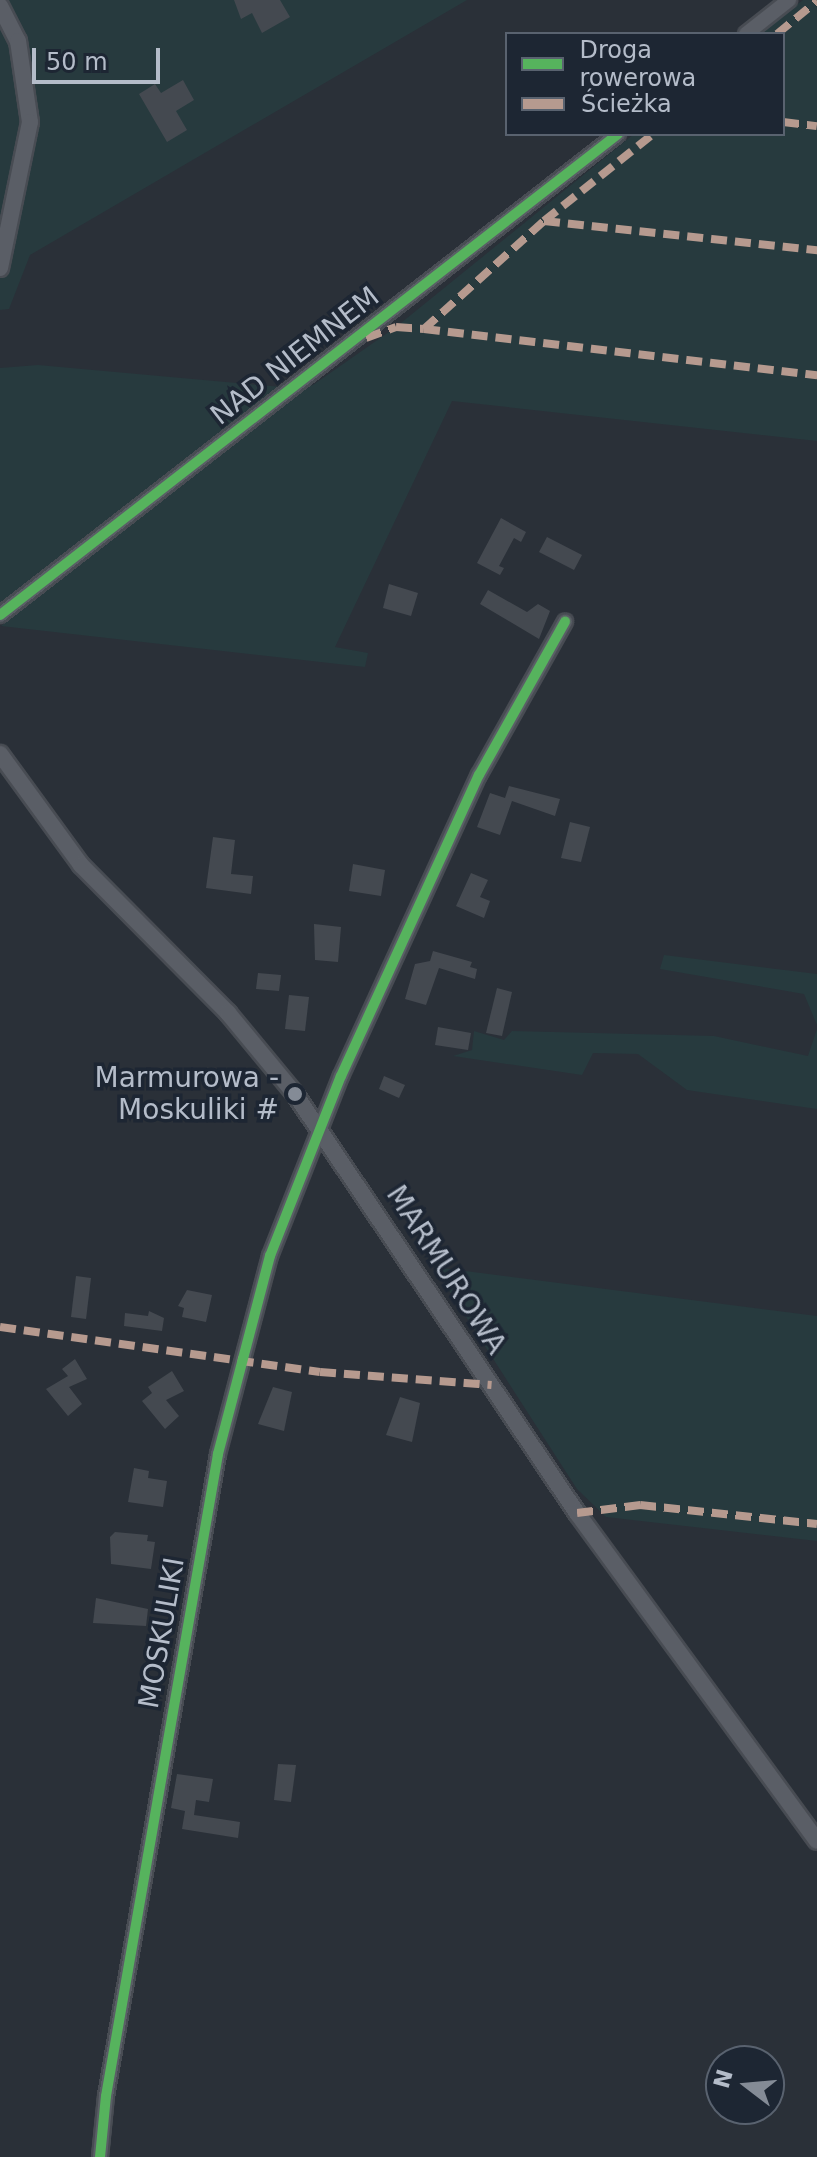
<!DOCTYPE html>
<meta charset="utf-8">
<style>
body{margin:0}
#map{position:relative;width:817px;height:2157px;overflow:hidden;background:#2a3038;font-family:"DejaVu Sans",sans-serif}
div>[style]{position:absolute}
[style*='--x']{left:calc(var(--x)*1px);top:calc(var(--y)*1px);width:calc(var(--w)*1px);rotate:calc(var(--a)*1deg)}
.green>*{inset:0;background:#273a3e}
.building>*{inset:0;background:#444950}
.roads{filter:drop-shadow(2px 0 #484c53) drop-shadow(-2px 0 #484c53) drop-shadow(0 2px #484c53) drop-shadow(0 -2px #484c53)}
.minor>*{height:14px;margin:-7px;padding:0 7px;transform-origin:7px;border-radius:7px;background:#5a5e66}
.tertiary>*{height:16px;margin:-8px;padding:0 8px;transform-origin:8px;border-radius:8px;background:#5a5e66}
.quiet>*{height:8px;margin-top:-4px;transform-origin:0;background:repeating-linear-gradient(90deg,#b69a8f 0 16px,transparent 0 24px)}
.cycleway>*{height:10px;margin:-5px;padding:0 5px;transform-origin:5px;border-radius:5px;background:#56b35d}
.dots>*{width:22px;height:22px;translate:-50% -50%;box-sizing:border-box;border:4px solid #1d2633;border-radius:50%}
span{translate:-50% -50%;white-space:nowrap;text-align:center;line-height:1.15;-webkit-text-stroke:7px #1d2633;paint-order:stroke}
.street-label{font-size:28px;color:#b4bcc9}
.poi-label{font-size:28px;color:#b4bcc9}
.right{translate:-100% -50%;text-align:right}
.legend{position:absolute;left:505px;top:32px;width:280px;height:104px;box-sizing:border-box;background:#1d2633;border:2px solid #59626f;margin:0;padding:10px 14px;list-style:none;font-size:24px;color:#b4bcc9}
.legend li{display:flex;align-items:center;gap:16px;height:40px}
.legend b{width:40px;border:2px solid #59626f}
.north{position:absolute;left:705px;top:2045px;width:80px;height:80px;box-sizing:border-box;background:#1d2633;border:2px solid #59626f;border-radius:50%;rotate:286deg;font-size:22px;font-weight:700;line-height:32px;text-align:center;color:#b4bcc9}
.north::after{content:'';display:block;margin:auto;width:28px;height:36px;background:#848b96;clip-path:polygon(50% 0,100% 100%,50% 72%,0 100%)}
.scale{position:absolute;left:32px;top:48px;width:128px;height:36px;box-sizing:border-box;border:4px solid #b4bcc9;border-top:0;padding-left:10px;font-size:24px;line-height:28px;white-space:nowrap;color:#b4bcc9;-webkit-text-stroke:6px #1d2633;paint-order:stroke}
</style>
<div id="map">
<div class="green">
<div style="clip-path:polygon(0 0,467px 0,30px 255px,9px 309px,0 310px)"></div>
<div style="clip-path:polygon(803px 0,817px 0,817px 441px,452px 401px,335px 647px,368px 653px,365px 667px,1px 626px,303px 387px,313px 385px,396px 327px,634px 134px,783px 134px,783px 34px,760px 34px)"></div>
<div style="clip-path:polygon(38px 365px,282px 387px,0 608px,0 368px)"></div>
<div style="clip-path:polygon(664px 955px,817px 974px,817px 1025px,804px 994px,660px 969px)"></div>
<div style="clip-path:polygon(817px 1029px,817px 1109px,687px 1090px,638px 1054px,593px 1053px,582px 1075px,453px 1056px,472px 1050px,474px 1031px,504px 1040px,512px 1031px,714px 1036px,808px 1056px)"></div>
<div style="clip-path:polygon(434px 1267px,817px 1316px,817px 1541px,606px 1517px,577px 1489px)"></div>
</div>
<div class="building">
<div style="clip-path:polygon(234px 0,280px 0,290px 17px,262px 33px,252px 13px,241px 19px)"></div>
<div style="clip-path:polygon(183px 80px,194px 100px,176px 111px,187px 130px,167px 142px,139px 94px,155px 84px,161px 93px)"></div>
<div style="clip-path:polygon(501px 518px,526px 532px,521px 542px,514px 538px,499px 566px,504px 568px,500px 575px,477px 563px)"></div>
<div style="clip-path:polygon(547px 537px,582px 555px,574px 570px,539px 552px)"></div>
<div style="clip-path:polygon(389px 584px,418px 593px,411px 616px,383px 608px)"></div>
<div style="clip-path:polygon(488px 590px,527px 612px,538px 604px,550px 611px,539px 639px,480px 604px)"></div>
<div style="clip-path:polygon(509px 786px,560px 799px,555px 816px,512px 801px,500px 835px,477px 827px,490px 793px,505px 798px)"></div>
<div style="clip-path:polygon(570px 822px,590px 827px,581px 862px,561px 858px)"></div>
<div style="clip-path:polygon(213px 837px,235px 840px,231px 874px,253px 876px,251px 894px,206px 888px)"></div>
<div style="clip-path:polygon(353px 864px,385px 870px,381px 896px,349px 891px)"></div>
<div style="clip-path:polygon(471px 873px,488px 880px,480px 897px,490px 901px,484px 918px,456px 906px)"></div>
<div style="clip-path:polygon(314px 924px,341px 927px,338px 962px,315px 960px)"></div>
<div style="clip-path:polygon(433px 951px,472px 962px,470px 967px,477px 969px,475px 979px,439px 968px,426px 1005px,405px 999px,415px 964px,430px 961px)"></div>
<div style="clip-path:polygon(258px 973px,281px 975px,279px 991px,256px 989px)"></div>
<div style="clip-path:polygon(497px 988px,512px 992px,502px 1036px,486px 1033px)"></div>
<div style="clip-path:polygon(289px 995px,309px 997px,305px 1031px,285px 1029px)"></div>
<div style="clip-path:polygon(438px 1027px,471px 1033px,468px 1050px,435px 1045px)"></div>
<div style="clip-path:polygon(384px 1076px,405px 1085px,399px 1098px,379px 1089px)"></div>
<div style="clip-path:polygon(76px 1276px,91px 1278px,86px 1319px,71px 1317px)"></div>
<div style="clip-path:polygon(187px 1290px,212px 1295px,206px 1322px,182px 1317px,184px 1308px,178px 1306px)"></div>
<div style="clip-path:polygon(149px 1311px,164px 1318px,162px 1331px,124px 1326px,125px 1313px,148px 1316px)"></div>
<div style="clip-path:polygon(75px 1359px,87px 1379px,69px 1387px,82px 1404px,68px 1416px,46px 1389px,68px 1376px,62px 1369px)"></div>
<div style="clip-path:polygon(172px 1371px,184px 1391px,166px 1400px,179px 1416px,165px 1429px,142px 1401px,152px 1393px,148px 1387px)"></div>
<div style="clip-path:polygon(273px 1387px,292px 1392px,284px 1431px,258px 1424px)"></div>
<div style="clip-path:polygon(400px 1397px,420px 1403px,412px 1442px,386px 1435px)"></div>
<div style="clip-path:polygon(134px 1468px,149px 1471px,148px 1478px,167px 1481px,163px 1507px,128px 1502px)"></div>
<div style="clip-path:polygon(115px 1532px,148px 1535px,147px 1541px,155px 1542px,151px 1569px,111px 1564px,110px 1537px)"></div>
<div style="clip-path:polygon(96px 1598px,148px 1609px,146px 1626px,93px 1623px)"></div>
<div style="clip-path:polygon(278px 1764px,296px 1765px,291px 1802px,274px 1800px)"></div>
<div style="clip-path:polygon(177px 1774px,213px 1779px,209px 1802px,196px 1800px,194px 1815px,240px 1822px,238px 1838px,182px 1829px,185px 1811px,171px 1808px)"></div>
</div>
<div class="roads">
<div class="minor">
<div style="--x:746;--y:34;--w:55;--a:-38.3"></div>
<div style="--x:0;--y:615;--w:783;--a:-37.89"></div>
<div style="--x:100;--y:2157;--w:61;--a:-84.4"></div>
<div style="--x:106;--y:2096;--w:652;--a:-80.1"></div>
<div style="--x:218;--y:1454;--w:205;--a:-75.3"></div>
<div style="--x:270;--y:1256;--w:193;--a:-68.5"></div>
<div style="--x:341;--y:1076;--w:331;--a:-65.4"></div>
<div style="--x:479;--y:775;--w:176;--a:-60.7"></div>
</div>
<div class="tertiary">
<div style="--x:0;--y:6;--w:39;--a:63"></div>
<div style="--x:18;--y:41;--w:82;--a:81.6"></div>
<div style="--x:30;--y:122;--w:149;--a:101.6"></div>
<div style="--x:0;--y:754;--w:137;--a:53.9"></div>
<div style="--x:81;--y:865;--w:209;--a:45.2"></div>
<div style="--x:228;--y:1013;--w:105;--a:50.4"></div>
<div style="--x:295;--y:1094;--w:505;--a:56.06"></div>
<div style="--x:577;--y:1513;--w:406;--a:53.8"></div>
</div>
</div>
<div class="quiet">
<div style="--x:777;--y:34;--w:52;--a:-39.5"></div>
<div style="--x:783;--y:122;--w:34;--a:7"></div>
<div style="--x:544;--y:221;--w:275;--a:6.1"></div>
<div style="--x:424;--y:329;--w:161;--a:-42"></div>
<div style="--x:544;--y:221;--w:139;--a:-38.6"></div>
<div style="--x:366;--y:338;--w:32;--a:-20"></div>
<div style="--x:396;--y:327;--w:28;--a:4"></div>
<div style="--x:424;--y:329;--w:396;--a:6.7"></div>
<div style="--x:0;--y:1327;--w:323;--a:8"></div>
<div style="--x:320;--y:1372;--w:172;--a:4.3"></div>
<div style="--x:577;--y:1513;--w:64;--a:-7.2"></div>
<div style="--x:640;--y:1505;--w:178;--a:6.1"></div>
</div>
<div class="cycleway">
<div style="--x:0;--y:615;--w:783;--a:-37.89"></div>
<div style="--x:100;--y:2157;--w:61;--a:-84.4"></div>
<div style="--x:106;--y:2096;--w:652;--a:-80.1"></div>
<div style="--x:218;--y:1454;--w:205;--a:-75.3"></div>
<div style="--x:270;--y:1256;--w:193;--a:-68.5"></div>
<div style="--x:341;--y:1076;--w:331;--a:-65.4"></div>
<div style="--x:479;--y:775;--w:176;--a:-60.7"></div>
</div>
<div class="dots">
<div style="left:295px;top:1094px;background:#848b96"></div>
</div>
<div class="street-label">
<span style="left:295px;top:356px;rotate:-38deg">NAD NIEMNEM</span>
<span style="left:446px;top:1270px;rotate:57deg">MARMUROWA</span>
<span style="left:162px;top:1633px;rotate:-80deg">MOSKULIKI</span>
</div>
<div class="poi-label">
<span class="right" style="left:279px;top:1094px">Marmurowa -<br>Moskuliki #</span>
</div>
<ul class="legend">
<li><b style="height:10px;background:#56b35d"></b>Droga rowerowa</li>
<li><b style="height:10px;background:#b69a8f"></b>Ścieżka</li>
</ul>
<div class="north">N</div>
<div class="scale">50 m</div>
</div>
